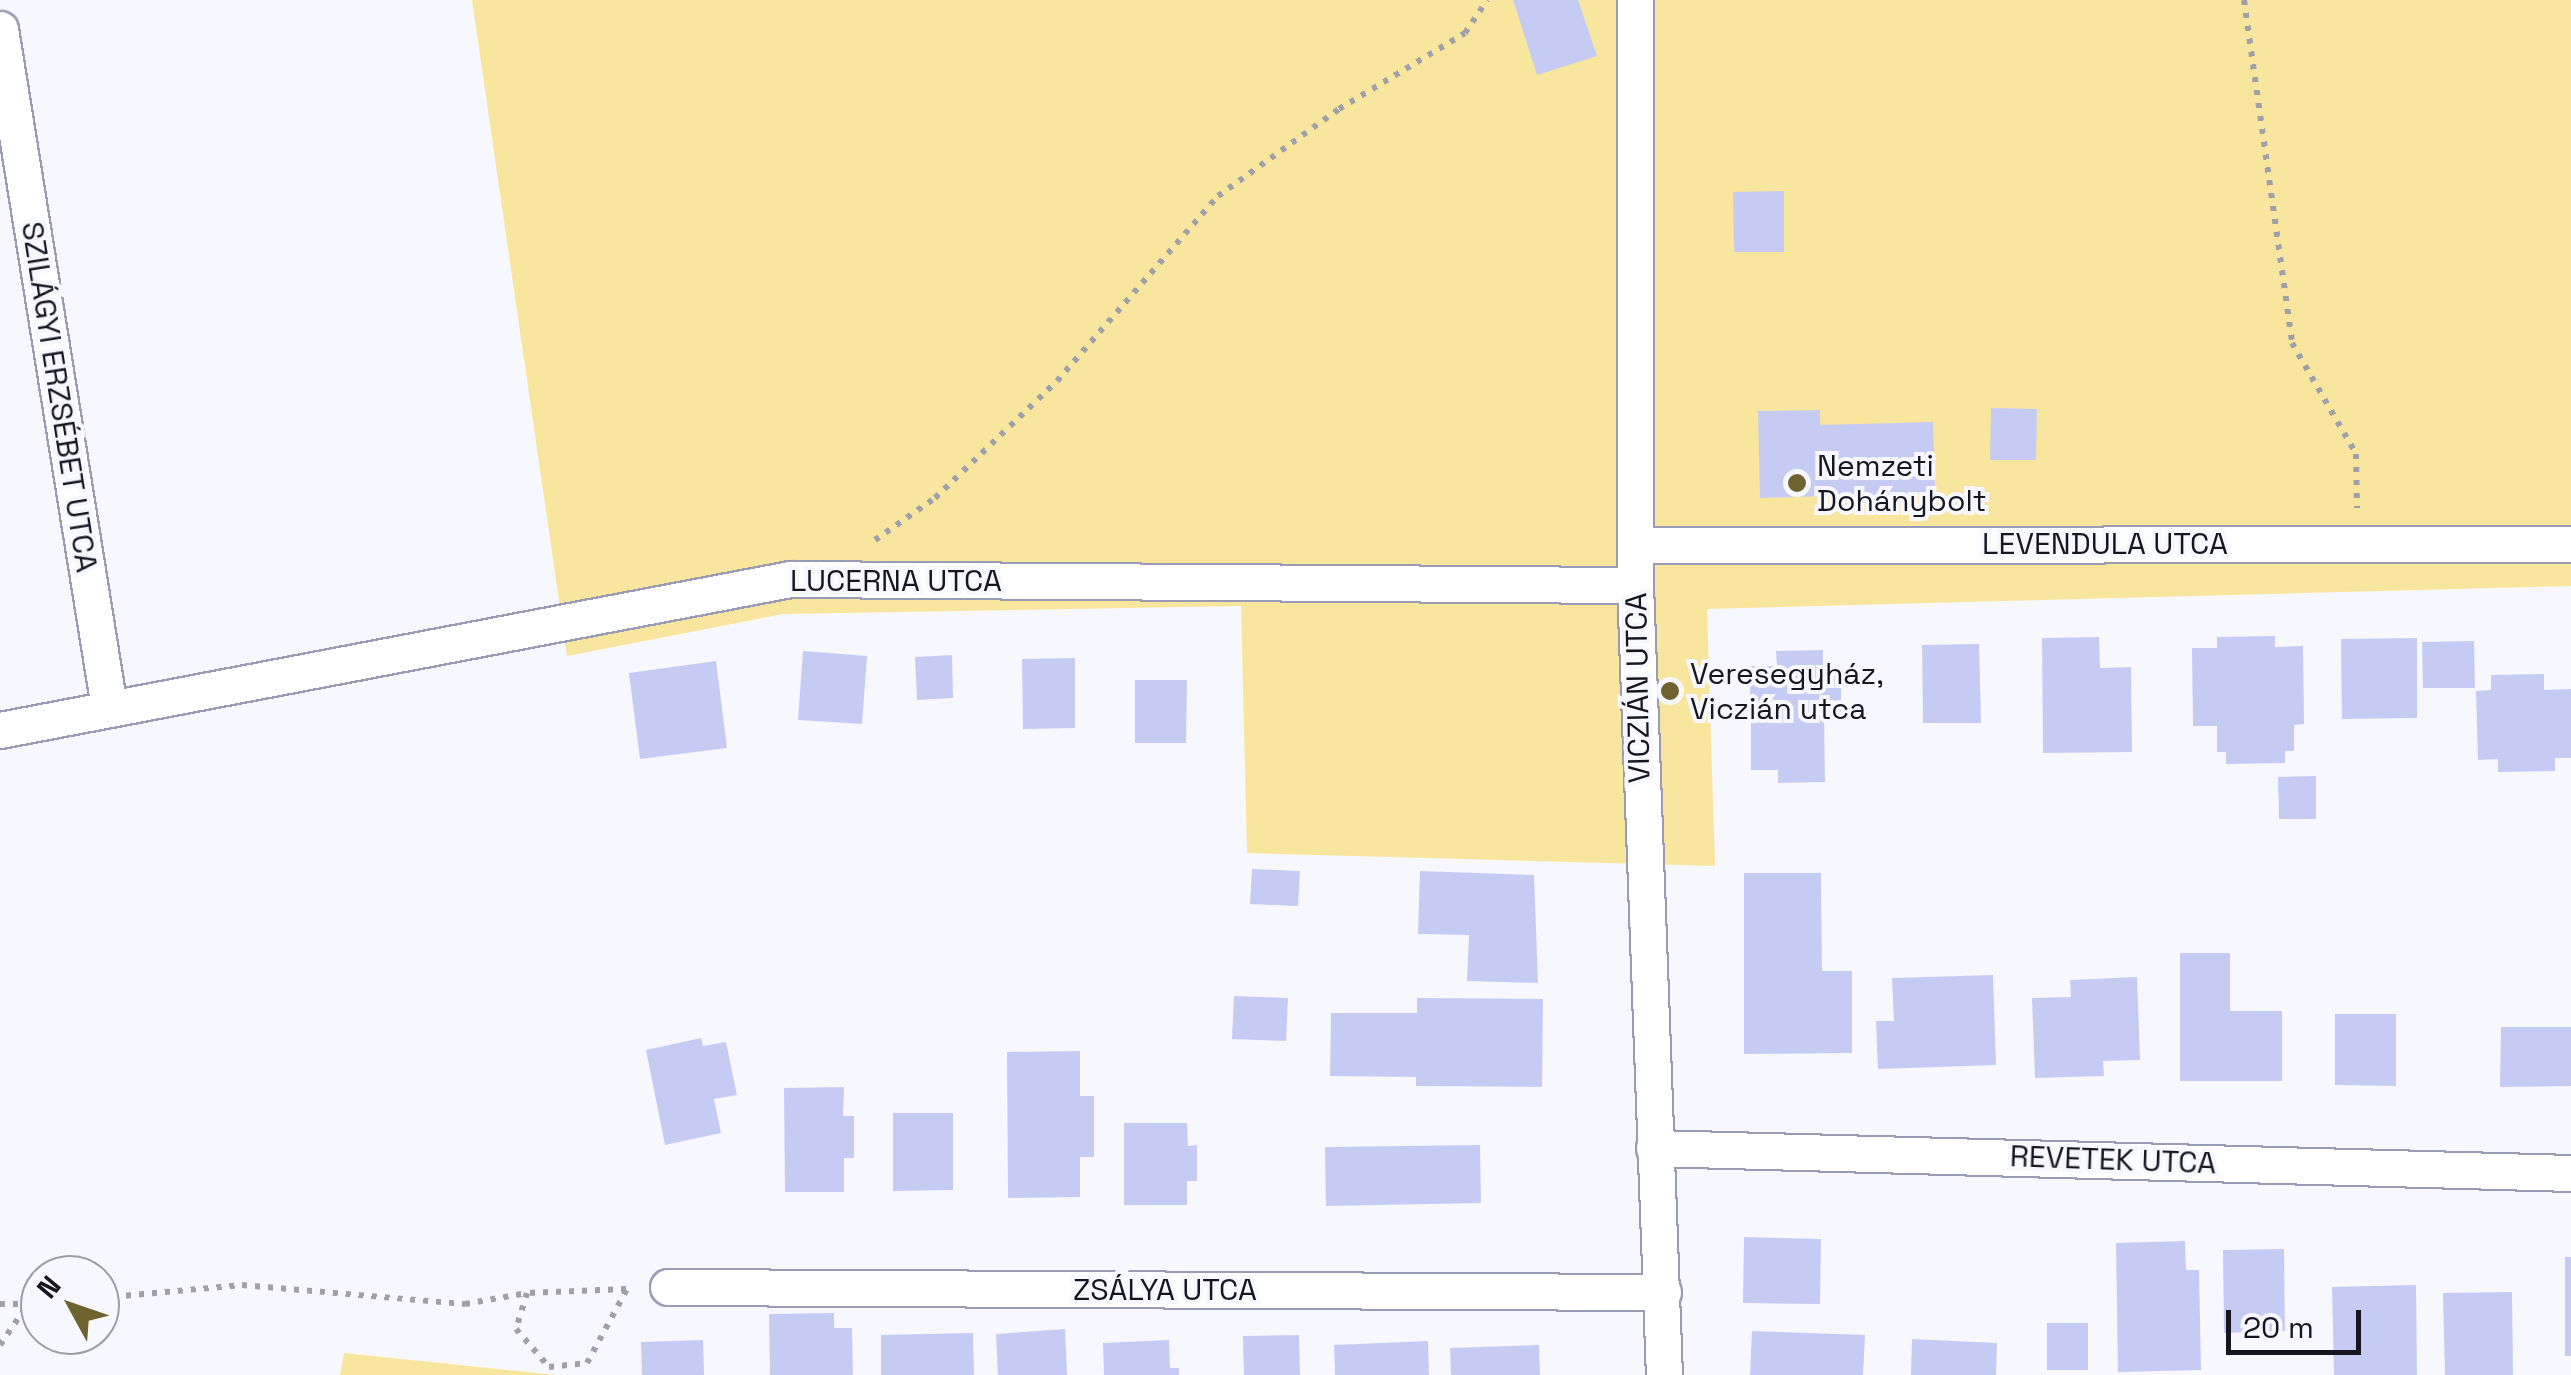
<!DOCTYPE html>
<meta charset="utf-8">
<style>
body{margin:0}
#map{position:relative;width:2571px;height:1375px;overflow:hidden;background:#f7f8fd;font-family:"Space Grotesk",sans-serif}
div>[style]{position:absolute}
[style*='--x']{left:calc(var(--x)*1px);top:calc(var(--y)*1px);width:calc(var(--w)*1px);rotate:calc(var(--a)*1deg)}
.green>*{inset:0;background:#f9e69e}
.building>*{inset:0;background:#c6cbf4}
.path>*{height:6px;margin-top:-3px;transform-origin:0;background:repeating-linear-gradient(90deg,#a0a1a8 0 5px,transparent 0 13px)}
.roads{filter:drop-shadow(2px 0 #999cb4) drop-shadow(-2px 0 #999cb4) drop-shadow(0 2px #999cb4) drop-shadow(0 -2px #999cb4)}
.minor>*{height:35px;margin:-17.5px;padding:0 17.5px;transform-origin:17.5px;border-radius:17.5px;background:#fff}
.dots>*{width:28px;height:28px;translate:-50% -50%;box-sizing:border-box;border:5px solid #f7f8fd;border-radius:50%}
span{translate:-50% -50%;white-space:nowrap;text-align:center;line-height:1.15;-webkit-text-stroke:8px #f7f8fd;paint-order:stroke}
.street-label{font-size:30px;color:#15161f}
.poi-label{font-size:30px;color:#15161f}
.left{translate:0 -50%;text-align:left}
.north{position:absolute;left:20px;top:1255px;width:100px;height:100px;box-sizing:border-box;background:#f7f8fd;border:2px solid #9d9ea4;border-radius:50%;rotate:310deg;font-size:28px;font-weight:700;line-height:40px;text-align:center;color:#15161f}
.north::after{content:'';display:block;margin:auto;width:35px;height:45px;background:#6e622f;clip-path:polygon(50% 0,100% 100%,50% 72%,0 100%)}
.scale{position:absolute;left:2226px;top:1310px;width:135px;height:45px;box-sizing:border-box;border:5px solid #15161f;border-top:0;padding-left:12px;font-size:30px;line-height:35px;white-space:nowrap;color:#15161f;-webkit-text-stroke:8px #f7f8fd;paint-order:stroke}
</style>
<div id="map">
<div class="green">
<div style="clip-path:polygon(472px 0,2571px 0,2571px 586px,1707px 609px,1715px 866px,1247px 853px,1241px 606px,783px 614px,567px 656px)"></div>
<div style="clip-path:polygon(344px 1353px,557px 1375px,340px 1375px)"></div>
</div>
<div class="building">
<div style="clip-path:polygon(1513px 0,1578px 0,1597px 56px,1537px 75px)"></div>
<div style="clip-path:polygon(1784px 191px,1784px 252px,1734px 252px,1733px 192px)"></div>
<div style="clip-path:polygon(1991px 408px,2037px 409px,2036px 460px,1990px 460px)"></div>
<div style="clip-path:polygon(1820px 410px,1820px 425px,1933px 422px,1935px 493px,1760px 498px,1758px 411px)"></div>
<div style="clip-path:polygon(2275px 636px,2275px 647px,2303px 646px,2304px 724px,2294px 725px,2294px 751px,2285px 751px,2285px 763px,2226px 764px,2226px 752px,2217px 752px,2217px 726px,2193px 726px,2192px 648px,2217px 648px,2217px 637px)"></div>
<div style="clip-path:polygon(2099px 637px,2100px 668px,2131px 667px,2132px 752px,2043px 753px,2042px 638px)"></div>
<div style="clip-path:polygon(2417px 638px,2417px 718px,2342px 719px,2341px 639px)"></div>
<div style="clip-path:polygon(2474px 641px,2475px 688px,2423px 688px,2422px 642px)"></div>
<div style="clip-path:polygon(1979px 644px,1981px 723px,1923px 723px,1922px 645px)"></div>
<div style="clip-path:polygon(1823px 650px,1823px 671px,1841px 671px,1841px 712px,1824px 712px,1825px 782px,1778px 783px,1778px 770px,1751px 770px,1751px 719px,1781px 719px,1781px 702px,1750px 702px,1750px 666px,1777px 666px,1776px 651px)"></div>
<div style="clip-path:polygon(803px 651px,867px 656px,862px 724px,798px 720px)"></div>
<div style="clip-path:polygon(952px 655px,953px 698px,917px 700px,915px 657px)"></div>
<div style="clip-path:polygon(1075px 658px,1075px 728px,1023px 729px,1022px 659px)"></div>
<div style="clip-path:polygon(716px 661px,727px 748px,640px 759px,629px 673px)"></div>
<div style="clip-path:polygon(2544px 674px,2544px 690px,2571px 689px,2571px 758px,2555px 758px,2555px 771px,2498px 772px,2498px 759px,2478px 760px,2476px 691px,2491px 690px,2491px 675px)"></div>
<div style="clip-path:polygon(1135px 680px,1187px 680px,1186px 743px,1135px 743px)"></div>
<div style="clip-path:polygon(2316px 776px,2316px 819px,2279px 819px,2278px 777px)"></div>
<div style="clip-path:polygon(1252px 869px,1300px 871px,1298px 906px,1250px 904px)"></div>
<div style="clip-path:polygon(1420px 871px,1534px 875px,1538px 983px,1467px 981px,1469px 935px,1418px 934px)"></div>
<div style="clip-path:polygon(1744px 873px,1821px 873px,1822px 971px,1852px 971px,1852px 1053px,1744px 1054px)"></div>
<div style="clip-path:polygon(2180px 953px,2230px 953px,2230px 1011px,2282px 1011px,2282px 1081px,2180px 1081px)"></div>
<div style="clip-path:polygon(1993px 975px,1996px 1065px,1878px 1069px,1876px 1021px,1894px 1021px,1892px 978px)"></div>
<div style="clip-path:polygon(2137px 977px,2140px 1060px,2103px 1061px,2104px 1076px,2035px 1078px,2032px 998px,2071px 997px,2070px 980px)"></div>
<div style="clip-path:polygon(1234px 996px,1288px 998px,1286px 1041px,1232px 1039px)"></div>
<div style="clip-path:polygon(1417px 998px,1543px 999px,1542px 1087px,1416px 1086px,1416px 1077px,1330px 1076px,1331px 1013px,1417px 1013px)"></div>
<div style="clip-path:polygon(2335px 1014px,2396px 1014px,2396px 1086px,2335px 1085px)"></div>
<div style="clip-path:polygon(2501px 1027px,2571px 1027px,2571px 1086px,2500px 1087px)"></div>
<div style="clip-path:polygon(701px 1038px,703px 1046px,726px 1042px,737px 1095px,714px 1099px,721px 1133px,665px 1145px,646px 1050px)"></div>
<div style="clip-path:polygon(1080px 1051px,1080px 1096px,1094px 1096px,1094px 1157px,1080px 1157px,1080px 1197px,1008px 1198px,1007px 1052px)"></div>
<div style="clip-path:polygon(844px 1087px,843px 1116px,854px 1116px,854px 1158px,844px 1158px,844px 1192px,785px 1192px,784px 1088px)"></div>
<div style="clip-path:polygon(893px 1113px,953px 1113px,953px 1190px,893px 1191px)"></div>
<div style="clip-path:polygon(1124px 1123px,1187px 1123px,1188px 1146px,1197px 1145px,1197px 1181px,1187px 1181px,1187px 1205px,1124px 1205px)"></div>
<div style="clip-path:polygon(1480px 1145px,1481px 1203px,1326px 1206px,1325px 1147px)"></div>
<div style="clip-path:polygon(1744px 1237px,1821px 1239px,1820px 1304px,1743px 1303px)"></div>
<div style="clip-path:polygon(2185px 1241px,2186px 1270px,2199px 1270px,2201px 1370px,2118px 1372px,2116px 1243px)"></div>
<div style="clip-path:polygon(2284px 1249px,2285px 1331px,2224px 1333px,2223px 1250px)"></div>
<div style="clip-path:polygon(2565px 1257px,2571px 1257px,2571px 1356px,2565px 1356px)"></div>
<div style="clip-path:polygon(2416px 1285px,2417px 1375px,2334px 1375px,2332px 1287px)"></div>
<div style="clip-path:polygon(2512px 1292px,2513px 1375px,2445px 1375px,2443px 1293px)"></div>
<div style="clip-path:polygon(834px 1313px,834px 1328px,852px 1328px,853px 1375px,770px 1375px,769px 1314px)"></div>
<div style="clip-path:polygon(2047px 1323px,2088px 1323px,2088px 1370px,2047px 1370px)"></div>
<div style="clip-path:polygon(1065px 1329px,1067px 1375px,998px 1375px,996px 1334px)"></div>
<div style="clip-path:polygon(1752px 1331px,1865px 1335px,1863px 1375px,1750px 1375px)"></div>
<div style="clip-path:polygon(973px 1333px,974px 1375px,881px 1375px,881px 1335px)"></div>
<div style="clip-path:polygon(1299px 1335px,1300px 1375px,1244px 1375px,1243px 1336px)"></div>
<div style="clip-path:polygon(1912px 1339px,1997px 1343px,1996px 1375px,1911px 1375px)"></div>
<div style="clip-path:polygon(703px 1340px,704px 1375px,642px 1375px,641px 1342px)"></div>
<div style="clip-path:polygon(1169px 1340px,1170px 1368px,1179px 1368px,1179px 1375px,1104px 1375px,1103px 1343px)"></div>
<div style="clip-path:polygon(1428px 1341px,1429px 1375px,1335px 1375px,1334px 1345px)"></div>
<div style="clip-path:polygon(1539px 1345px,1540px 1375px,1451px 1375px,1450px 1348px)"></div>
</div>
<div class="path">
<div style="--x:2244;--y:0;--w:346;--a:82"></div>
<div style="--x:2292;--y:343;--w:128;--a:60"></div>
<div style="--x:2356;--y:454;--w:54;--a:88.9"></div>
<div style="--x:875;--y:540;--w:73;--a:-35"></div>
<div style="--x:935;--y:498;--w:169;--a:-43.8"></div>
<div style="--x:1057;--y:381;--w:245;--a:-49"></div>
<div style="--x:1218;--y:196;--w:149;--a:-35.7"></div>
<div style="--x:1339;--y:109;--w:147;--a:-31.1"></div>
<div style="--x:1465;--y:33;--w:40;--a:-56"></div>
<div style="--x:626;--y:1289;--w:99;--a:177.7"></div>
<div style="--x:527;--y:1293;--w:38;--a:107"></div>
<div style="--x:516;--y:1329;--w:50;--a:49"></div>
<div style="--x:549;--y:1367;--w:38;--a:-6"></div>
<div style="--x:587;--y:1363;--w:84;--a:-61.6"></div>
<div style="--x:100;--y:1298;--w:143;--a:-5.2"></div>
<div style="--x:242;--y:1285;--w:224;--a:4.9"></div>
<div style="--x:465;--y:1304;--w:63;--a:-10.1"></div>
<div style="--x:0;--y:1304;--w:27;--a:0"></div>
<div style="--x:0;--y:1345;--w:50;--a:-55.7"></div>
<div style="--x:28;--y:1304;--w:12;--a:-5"></div>
</div>
<div class="roads">
<div class="minor">
<div style="--x:1635;--y:0;--w:585;--a:90"></div>
<div style="--x:1635;--y:585;--w:791;--a:87.9"></div>
<div style="--x:0;--y:29;--w:687;--a:80.87"></div>
<div style="--x:1639;--y:545;--w:932;--a:-0.06"></div>
<div style="--x:0;--y:730;--w:804;--a:-10.82"></div>
<div style="--x:790;--y:579;--w:845;--a:0.41"></div>
<div style="--x:1654;--y:1148;--w:917;--a:1.56"></div>
<div style="--x:668;--y:1287;--w:995;--a:0.29"></div>
</div>
</div>
<div class="dots">
<div style="left:1797px;top:483px;background:#6e622f"></div>
<div style="left:1670px;top:691px;background:#6e622f"></div>
</div>
<div class="street-label">
<span style="left:59px;top:397px;rotate:81deg">SZILÁGYI ERZSÉBET UTCA</span>
<span style="left:2105px;top:544px">LEVENDULA UTCA</span>
<span style="left:896px;top:581px">LUCERNA UTCA</span>
<span style="left:1638px;top:688px;rotate:-91deg">VICZIÁN UTCA</span>
<span style="left:2113px;top:1160px;rotate:2deg">REVETEK UTCA</span>
<span style="left:1165px;top:1290px">ZSÁLYA UTCA</span>
</div>
<div class="poi-label">
<span class="left" style="left:1817px;top:483px">Nemzeti<br>Dohánybolt</span>
<span class="left" style="left:1690px;top:691px">Veresegyház,<br>Viczián utca</span>
</div>
<div class="north">N</div>
<div class="scale">20 m</div>
</div>
